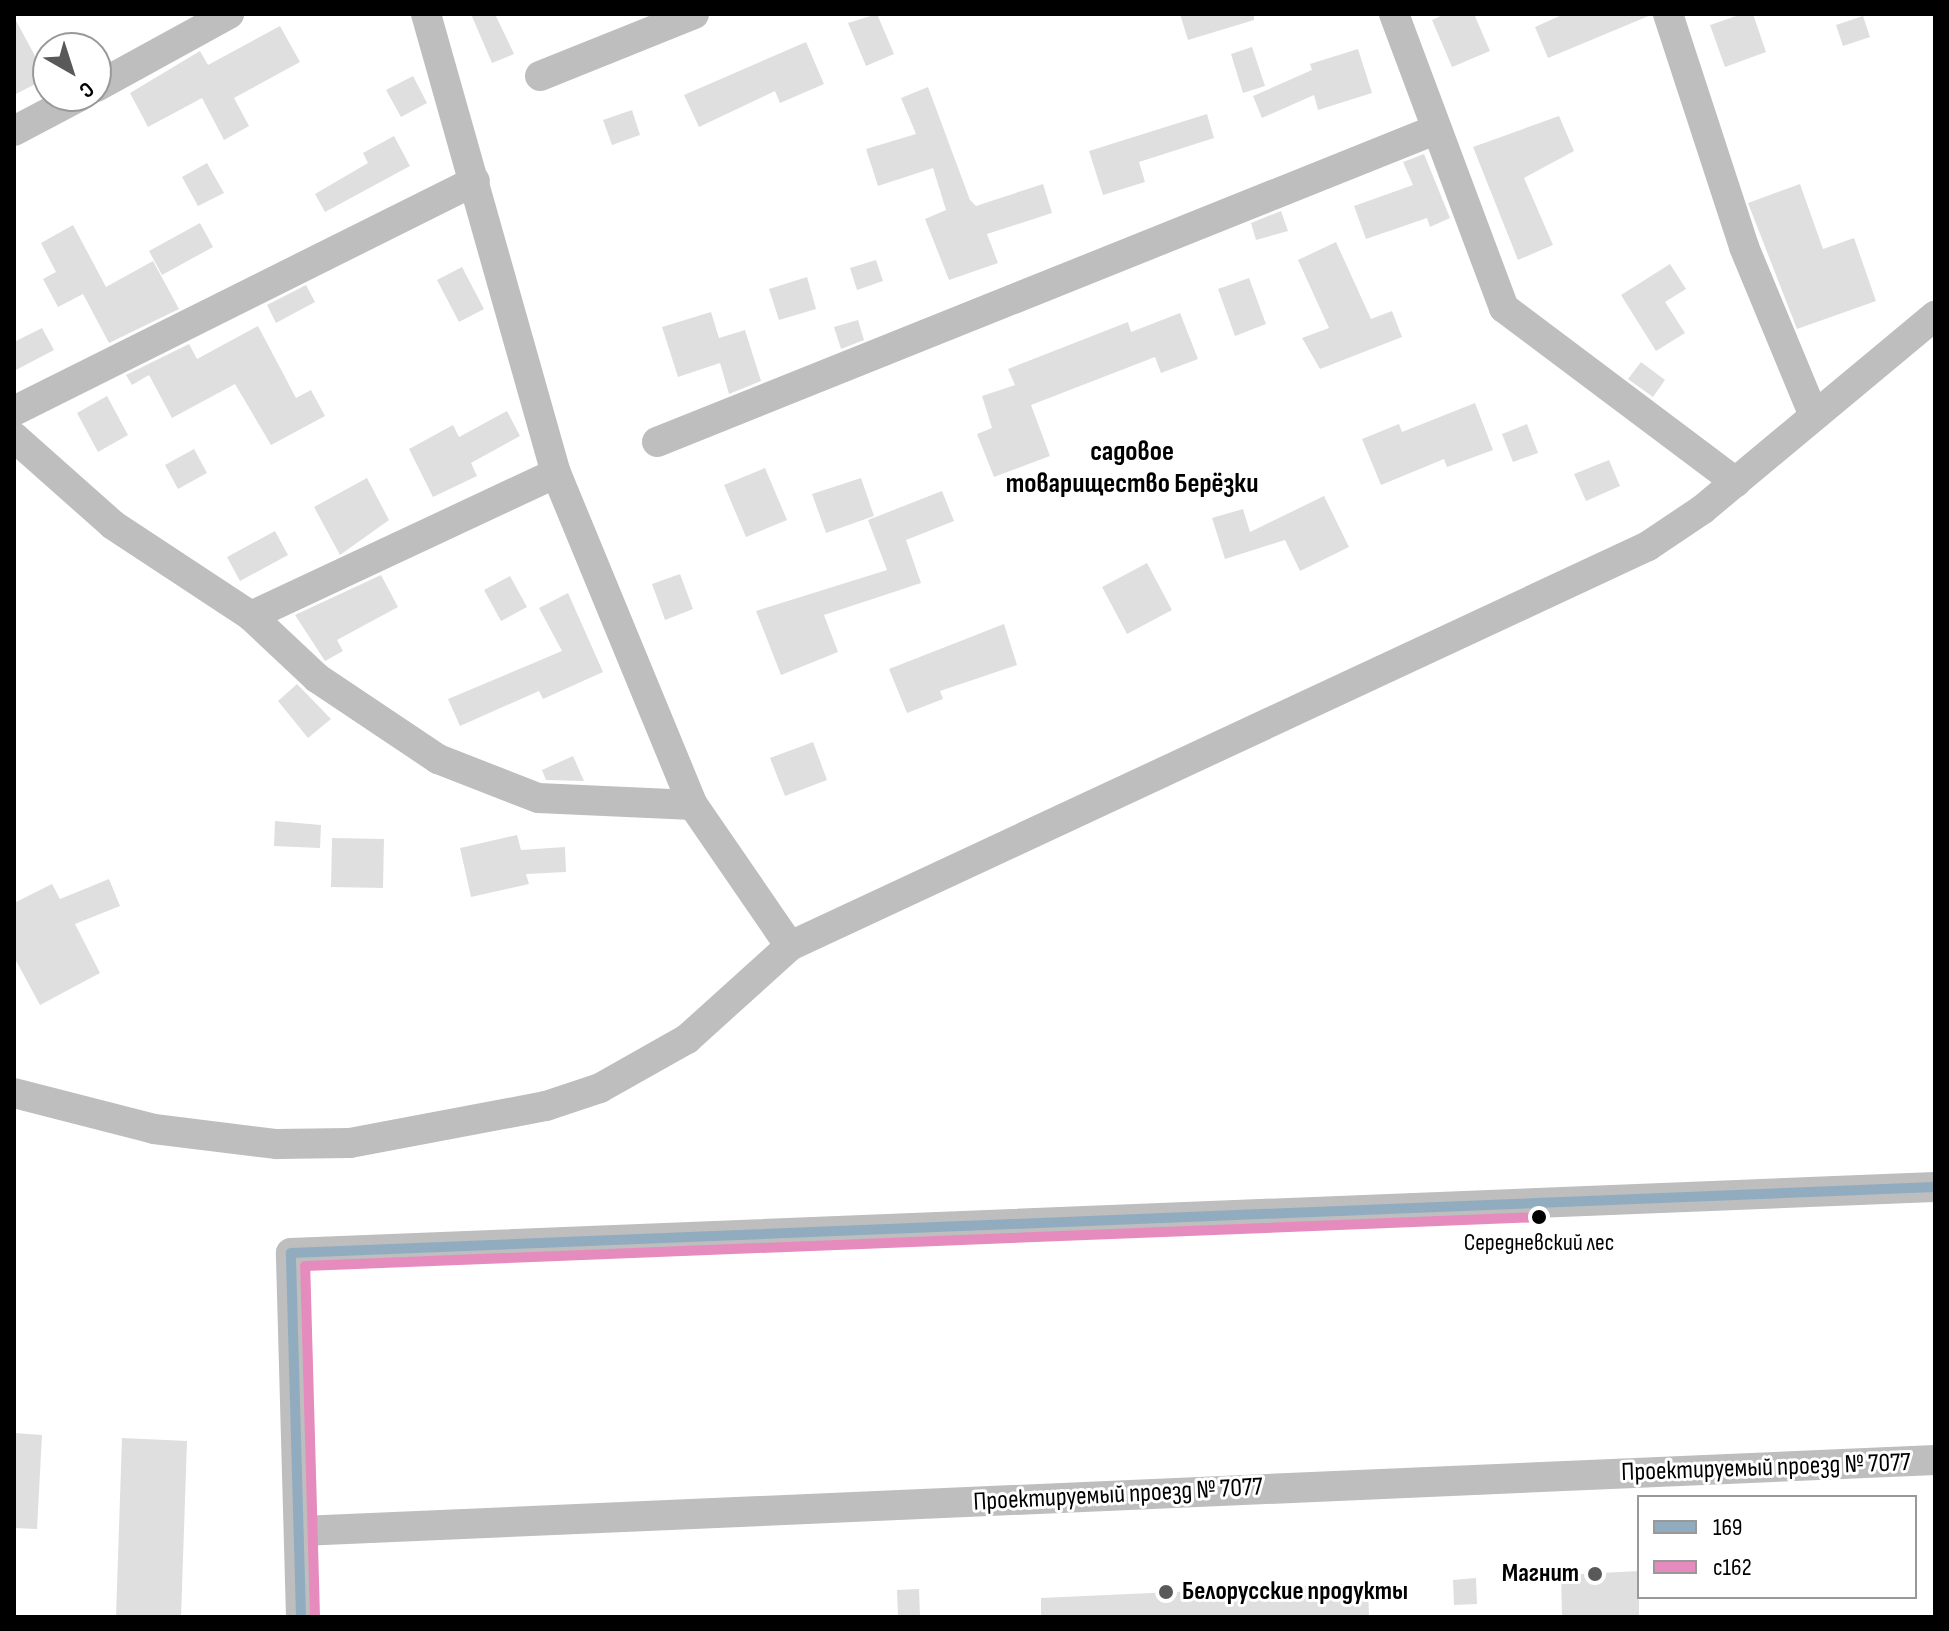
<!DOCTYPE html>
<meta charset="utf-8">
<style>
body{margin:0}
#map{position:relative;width:1949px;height:1631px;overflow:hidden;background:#fff;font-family:"Sofia Sans Condensed",sans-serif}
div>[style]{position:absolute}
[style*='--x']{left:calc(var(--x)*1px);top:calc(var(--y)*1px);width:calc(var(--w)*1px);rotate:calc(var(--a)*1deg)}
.building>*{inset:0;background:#dfdfdf}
.minor>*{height:30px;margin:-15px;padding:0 15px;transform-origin:15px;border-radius:15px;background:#bebebe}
.bus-1>*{height:10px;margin:-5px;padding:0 5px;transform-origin:5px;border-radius:5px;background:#92acbf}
.bus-2>*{height:10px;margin:-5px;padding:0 5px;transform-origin:5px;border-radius:5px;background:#e68bbd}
.dots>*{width:22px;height:22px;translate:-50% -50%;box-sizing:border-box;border:4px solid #fff;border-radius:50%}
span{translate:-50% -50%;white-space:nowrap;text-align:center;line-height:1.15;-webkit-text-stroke:6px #fff;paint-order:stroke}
.bus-label{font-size:24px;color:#000}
.street-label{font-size:26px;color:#000}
.poi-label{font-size:26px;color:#000;font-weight:700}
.right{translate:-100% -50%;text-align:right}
.left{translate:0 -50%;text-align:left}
.neighbourhood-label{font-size:28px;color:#000;font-weight:700}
.frame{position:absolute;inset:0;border:16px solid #000;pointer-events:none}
.legend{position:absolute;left:1637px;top:1495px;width:280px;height:104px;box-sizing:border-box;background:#fff;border:2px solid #999;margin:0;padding:10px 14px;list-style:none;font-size:24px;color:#000}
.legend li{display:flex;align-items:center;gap:16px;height:40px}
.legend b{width:40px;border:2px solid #999}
.north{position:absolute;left:32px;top:32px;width:80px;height:80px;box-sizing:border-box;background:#fff;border:2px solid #999;border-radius:50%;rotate:141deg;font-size:22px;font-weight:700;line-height:32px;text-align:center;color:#000}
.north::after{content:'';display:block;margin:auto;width:28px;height:36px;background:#595959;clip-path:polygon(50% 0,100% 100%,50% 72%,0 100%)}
</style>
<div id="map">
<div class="building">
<div style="clip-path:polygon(471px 14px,495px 14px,514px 54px,492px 63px)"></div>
<div style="clip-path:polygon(877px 14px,894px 54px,866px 66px,848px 23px)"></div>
<div style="clip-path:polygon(1180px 14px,1254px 14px,1254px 20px,1188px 40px)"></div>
<div style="clip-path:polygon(1445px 14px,1474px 14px,1490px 51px,1452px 67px,1432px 20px)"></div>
<div style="clip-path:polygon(1564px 14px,1650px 14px,1651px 15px,1548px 58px,1535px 27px)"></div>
<div style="clip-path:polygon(1742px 14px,1753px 14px,1766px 52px,1725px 67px,1710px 25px)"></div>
<div style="clip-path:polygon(1863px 16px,1870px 37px,1843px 46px,1836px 25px)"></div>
<div style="clip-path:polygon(14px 17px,47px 78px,14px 95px)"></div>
<div style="clip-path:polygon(280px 26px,300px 62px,234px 98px,249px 126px,224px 140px,202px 98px,148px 127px,130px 93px,200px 51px,208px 65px)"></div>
<div style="clip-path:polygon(806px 42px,824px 84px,780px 103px,775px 91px,699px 127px,684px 95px)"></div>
<div style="clip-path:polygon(1252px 47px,1265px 86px,1243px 93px,1231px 54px)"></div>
<div style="clip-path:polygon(1358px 49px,1372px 93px,1318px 110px,1314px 95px,1262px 118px,1253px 96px,1312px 70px,1310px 64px)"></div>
<div style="clip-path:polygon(413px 76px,427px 103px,401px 117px,386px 90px)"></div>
<div style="clip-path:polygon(928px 87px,970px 200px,976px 206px,1043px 184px,1052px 213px,987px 234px,998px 263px,949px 280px,925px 219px,946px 210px,933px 168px,878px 186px,866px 149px,916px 134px,901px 98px)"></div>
<div style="clip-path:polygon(632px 110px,640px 135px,612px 145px,603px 120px)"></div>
<div style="clip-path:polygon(1207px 114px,1214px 138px,1139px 162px,1145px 182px,1103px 195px,1089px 151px)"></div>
<div style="clip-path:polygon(1559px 116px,1574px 151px,1524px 178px,1553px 245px,1518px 260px,1473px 147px)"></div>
<div style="clip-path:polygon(394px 136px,410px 166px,325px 212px,315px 194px,368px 163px,363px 153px)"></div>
<div style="clip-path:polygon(1424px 154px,1450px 218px,1430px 227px,1427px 218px,1366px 239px,1354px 206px,1413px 185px,1403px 162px)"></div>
<div style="clip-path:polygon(207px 163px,224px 193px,198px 206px,182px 177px)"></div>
<div style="clip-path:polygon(1800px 184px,1823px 249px,1854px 238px,1876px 301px,1797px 329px,1748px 203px)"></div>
<div style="clip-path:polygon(1281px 211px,1288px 231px,1256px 240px,1251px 223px)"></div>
<div style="clip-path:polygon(200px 223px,213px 247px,162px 275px,149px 251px)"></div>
<div style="clip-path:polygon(73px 225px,106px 287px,153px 261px,179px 309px,109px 343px,83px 294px,58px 307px,43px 279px,56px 272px,41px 243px)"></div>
<div style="clip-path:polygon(1336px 242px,1371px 319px,1392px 311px,1402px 337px,1320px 369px,1302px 338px,1329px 328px,1298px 260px)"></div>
<div style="clip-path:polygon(876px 260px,883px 281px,857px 290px,850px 268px)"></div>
<div style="clip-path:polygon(1670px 264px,1686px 289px,1665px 302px,1685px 333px,1656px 351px,1621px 295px)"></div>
<div style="clip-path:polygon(462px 267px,484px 309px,459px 322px,437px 280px)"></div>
<div style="clip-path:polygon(807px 277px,816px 309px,779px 320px,769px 289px)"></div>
<div style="clip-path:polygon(1249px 278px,1266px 324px,1235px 336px,1218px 289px)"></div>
<div style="clip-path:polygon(306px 285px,315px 302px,276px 323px,267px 305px)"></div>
<div style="clip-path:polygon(711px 312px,719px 338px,745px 330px,761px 381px,729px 394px,720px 363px,678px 377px,662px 327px)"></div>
<div style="clip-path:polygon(1180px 313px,1198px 359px,1161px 373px,1155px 357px,1031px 405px,1050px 456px,994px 477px,977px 434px,992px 428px,982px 396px,1015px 385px,1008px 369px,1128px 322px,1131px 332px)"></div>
<div style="clip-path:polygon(858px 320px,864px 340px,841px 349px,834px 327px)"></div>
<div style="clip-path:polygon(258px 326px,296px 398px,311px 390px,325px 416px,271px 445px,235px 384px,172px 418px,149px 375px,132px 385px,126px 375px,189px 344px,197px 359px)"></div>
<div style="clip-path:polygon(42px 328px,54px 350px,14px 371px,14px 342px)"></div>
<div style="clip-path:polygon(1641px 362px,1665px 380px,1653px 397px,1628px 379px)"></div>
<div style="clip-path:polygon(107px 396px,128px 435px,98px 452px,77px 413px)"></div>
<div style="clip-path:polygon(1475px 403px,1493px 450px,1447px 467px,1444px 459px,1381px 485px,1362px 439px,1399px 424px,1402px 432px)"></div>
<div style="clip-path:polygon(507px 411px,520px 436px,471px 463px,477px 476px,433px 497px,409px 449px,453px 425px,459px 437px)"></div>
<div style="clip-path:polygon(1527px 424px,1538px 453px,1513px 462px,1502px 434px)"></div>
<div style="clip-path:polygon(194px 449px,207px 473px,178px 489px,165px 465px)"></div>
<div style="clip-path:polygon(1609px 460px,1620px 486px,1586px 501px,1574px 474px)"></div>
<div style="clip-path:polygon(765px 468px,787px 520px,746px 537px,724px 485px)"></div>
<div style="clip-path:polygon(367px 478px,389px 520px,340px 555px,314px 507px)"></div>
<div style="clip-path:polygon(861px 478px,874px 516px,826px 533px,812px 494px)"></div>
<div style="clip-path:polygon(942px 491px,954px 521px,906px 540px,921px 583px,824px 615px,838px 652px,781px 675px,756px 611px,887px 570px,868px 520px)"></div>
<div style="clip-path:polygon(1324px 496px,1349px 547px,1300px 571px,1285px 540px,1225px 559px,1212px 518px,1243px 509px,1250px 532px)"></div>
<div style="clip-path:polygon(275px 531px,288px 555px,240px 581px,227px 557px)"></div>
<div style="clip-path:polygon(1147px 563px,1172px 610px,1127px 634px,1102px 587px)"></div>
<div style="clip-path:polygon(680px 574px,693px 609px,665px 620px,652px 584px)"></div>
<div style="clip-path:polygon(381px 575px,398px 607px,337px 640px,343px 651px,325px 661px,295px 615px)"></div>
<div style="clip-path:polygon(510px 576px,527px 607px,501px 621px,484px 590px)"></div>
<div style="clip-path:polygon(568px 593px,603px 672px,543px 699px,539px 691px,460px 726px,448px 699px,562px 651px,539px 608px)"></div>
<div style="clip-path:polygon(1004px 624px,1017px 665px,940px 691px,943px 699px,907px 713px,889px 669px)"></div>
<div style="clip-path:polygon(297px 684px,331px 719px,308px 738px,278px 701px)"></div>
<div style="clip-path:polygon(813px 742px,827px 780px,785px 796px,770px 758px)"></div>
<div style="clip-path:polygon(573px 756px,584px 781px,546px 780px,542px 770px)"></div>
<div style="clip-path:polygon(275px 821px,321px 825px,320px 848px,274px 846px)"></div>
<div style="clip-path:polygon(517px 835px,521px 850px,565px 847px,566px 872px,526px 874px,529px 884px,471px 897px,460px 848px)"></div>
<div style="clip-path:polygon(332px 838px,384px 839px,383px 888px,331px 887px)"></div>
<div style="clip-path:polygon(109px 879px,120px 906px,75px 924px,100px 973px,40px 1005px,14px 957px,14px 903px,52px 884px,60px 899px)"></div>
<div style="clip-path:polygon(14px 1433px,42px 1435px,37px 1529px,14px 1528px)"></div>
<div style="clip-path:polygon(122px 1438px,187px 1441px,181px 1617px,116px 1617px)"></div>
<div style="clip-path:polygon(1639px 1571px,1639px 1617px,1562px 1617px,1561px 1575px)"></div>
<div style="clip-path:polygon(1476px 1578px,1477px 1604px,1454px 1605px,1453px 1580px)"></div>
<div style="clip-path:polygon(1368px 1583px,1369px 1617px,1041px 1617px,1041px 1598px)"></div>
<div style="clip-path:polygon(919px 1589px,920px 1616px,898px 1616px,897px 1590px)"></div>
</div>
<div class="minor">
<div style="--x:426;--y:14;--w:477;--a:74.2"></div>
<div style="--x:556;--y:473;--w:359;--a:67.6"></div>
<div style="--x:693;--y:805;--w:171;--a:55.5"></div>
<div style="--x:1394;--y:14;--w:314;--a:69.5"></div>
<div style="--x:1504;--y:308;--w:290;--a:36.9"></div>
<div style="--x:1668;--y:14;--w:245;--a:71.9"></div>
<div style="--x:1744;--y:247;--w:183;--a:67.5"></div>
<div style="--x:540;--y:76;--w:166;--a:-21.9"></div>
<div style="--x:96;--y:87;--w:152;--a:-28.8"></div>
<div style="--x:14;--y:131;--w:75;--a:-27.9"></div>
<div style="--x:14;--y:411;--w:515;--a:-26.52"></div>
<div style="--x:14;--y:437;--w:132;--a:41.6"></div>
<div style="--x:113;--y:525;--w:165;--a:33.4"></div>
<div style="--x:251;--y:616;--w:91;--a:43.2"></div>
<div style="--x:317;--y:678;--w:146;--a:33.8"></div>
<div style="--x:438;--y:759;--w:107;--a:21.3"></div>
<div style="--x:538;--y:798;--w:155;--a:2.6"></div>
<div style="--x:657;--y:442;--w:840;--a:-21.86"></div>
<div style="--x:251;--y:616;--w:337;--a:-25.1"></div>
<div style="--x:14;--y:1093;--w:145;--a:14.4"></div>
<div style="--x:154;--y:1129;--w:124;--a:7"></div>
<div style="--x:277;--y:1144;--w:73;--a:-0.8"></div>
<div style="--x:350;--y:1143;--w:199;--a:-10.7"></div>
<div style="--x:546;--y:1106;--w:57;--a:-18.4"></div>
<div style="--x:600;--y:1088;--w:100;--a:-29.4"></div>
<div style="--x:687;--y:1039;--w:139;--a:-42.1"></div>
<div style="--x:790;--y:946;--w:947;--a:-24.99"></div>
<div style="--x:1648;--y:546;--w:66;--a:-33.9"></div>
<div style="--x:1703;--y:509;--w:302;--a:-39.8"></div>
<div style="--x:301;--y:1531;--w:1636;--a:-2.49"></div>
<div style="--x:301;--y:1617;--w:364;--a:-91.6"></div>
<div style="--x:291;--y:1253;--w:1645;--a:-2.3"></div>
</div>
<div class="bus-1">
<div style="--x:301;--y:1617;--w:364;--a:-91.6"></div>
<div style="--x:291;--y:1253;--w:1645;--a:-2.3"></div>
</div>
<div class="bus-2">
<div style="--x:315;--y:1617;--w:351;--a:-91.6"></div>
<div style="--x:305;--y:1266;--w:1236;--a:-2.27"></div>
</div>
<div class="dots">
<div style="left:1539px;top:1217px;background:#000"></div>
<div style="left:1595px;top:1574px;background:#595959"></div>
<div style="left:1166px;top:1592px;background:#595959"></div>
</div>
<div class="bus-label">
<span style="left:1539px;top:1243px">Середневский лес</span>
</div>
<div class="street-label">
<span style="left:1766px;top:1468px;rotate:-2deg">Проектируемый проезд № 7077</span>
<span style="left:1118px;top:1495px;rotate:-3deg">Проектируемый проезд № 7077</span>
</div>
<div class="poi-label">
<span class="right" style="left:1579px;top:1574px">Магнит</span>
<span class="left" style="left:1182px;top:1592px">Белорусские продукты</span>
</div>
<div class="neighbourhood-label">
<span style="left:1132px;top:468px">садовое<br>товарищество Берёзки</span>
</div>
<div class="frame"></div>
<ul class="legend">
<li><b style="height:10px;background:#92acbf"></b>169</li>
<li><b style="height:10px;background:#e68bbd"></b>с162</li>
</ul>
<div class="north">С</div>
</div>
